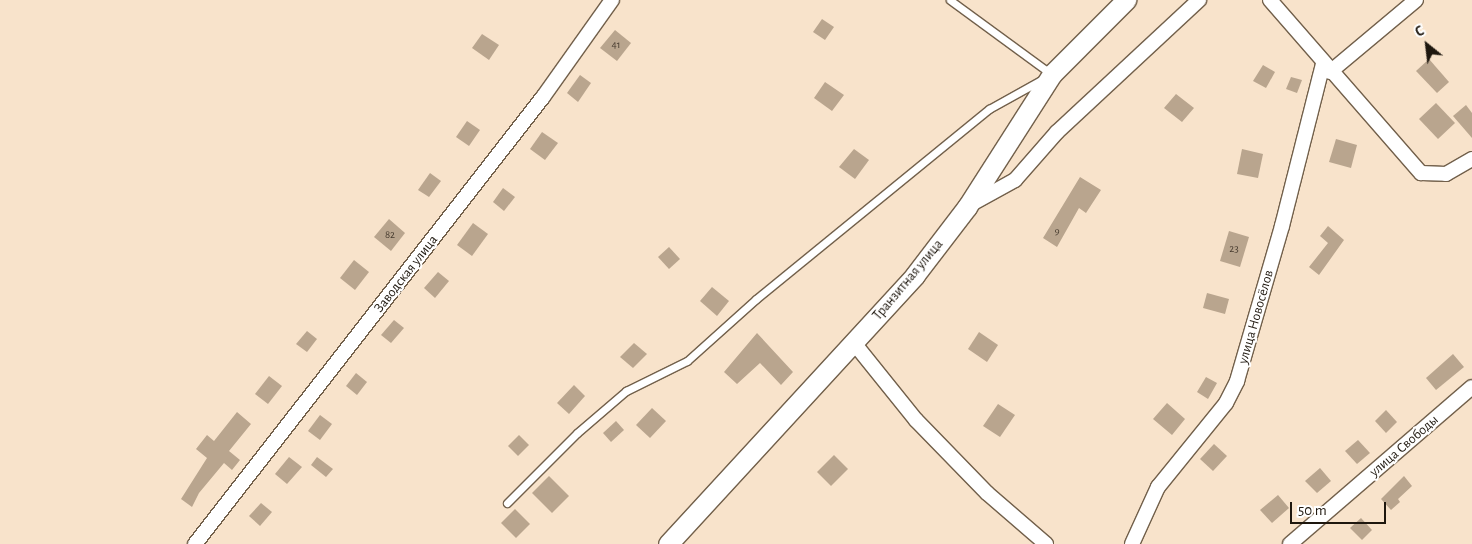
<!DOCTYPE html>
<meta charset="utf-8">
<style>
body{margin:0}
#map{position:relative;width:1472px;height:544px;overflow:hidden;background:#f8e3cb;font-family:"Alegreya Sans",sans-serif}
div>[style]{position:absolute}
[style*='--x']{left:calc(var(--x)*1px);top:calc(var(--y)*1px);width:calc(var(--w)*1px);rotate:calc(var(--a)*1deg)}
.building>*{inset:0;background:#b9a58e}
.roads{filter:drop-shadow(1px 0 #72604b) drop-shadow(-1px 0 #72604b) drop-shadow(0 1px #72604b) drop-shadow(0 -1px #72604b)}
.service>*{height:7px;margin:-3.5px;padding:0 3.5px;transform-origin:3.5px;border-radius:3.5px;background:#fff}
.minor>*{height:14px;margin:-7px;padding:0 7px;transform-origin:7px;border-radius:7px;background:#fff}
.secondary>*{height:19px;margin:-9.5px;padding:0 9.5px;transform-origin:9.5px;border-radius:9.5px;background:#fff}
span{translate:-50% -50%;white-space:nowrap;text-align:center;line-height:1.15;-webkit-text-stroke:4px #fff;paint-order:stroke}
.number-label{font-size:11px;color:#453a2e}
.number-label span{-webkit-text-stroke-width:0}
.street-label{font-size:14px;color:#1e170e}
.north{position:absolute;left:1402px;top:20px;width:50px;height:50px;-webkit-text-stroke:4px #fff;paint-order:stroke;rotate:331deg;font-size:14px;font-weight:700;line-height:20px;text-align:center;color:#1e170e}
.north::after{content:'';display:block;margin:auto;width:18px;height:22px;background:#1e170e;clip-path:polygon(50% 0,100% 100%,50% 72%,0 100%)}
.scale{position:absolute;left:1290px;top:502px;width:96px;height:22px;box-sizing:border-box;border:2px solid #1e170e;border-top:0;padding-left:6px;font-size:15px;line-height:18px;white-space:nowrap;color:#1e170e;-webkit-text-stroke:4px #fff;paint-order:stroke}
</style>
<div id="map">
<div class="building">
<div style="clip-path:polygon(822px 19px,834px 27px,825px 40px,813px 32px)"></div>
<div style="clip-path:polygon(615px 30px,631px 43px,617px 61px,600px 48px)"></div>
<div style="clip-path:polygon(482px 34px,499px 45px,489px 60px,472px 48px)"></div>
<div style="clip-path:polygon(1429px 59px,1449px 82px,1437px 93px,1416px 71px)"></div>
<div style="clip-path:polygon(1263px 65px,1275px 72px,1266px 88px,1253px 81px)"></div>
<div style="clip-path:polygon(580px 75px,591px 83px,578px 102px,567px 93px)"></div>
<div style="clip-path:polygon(1291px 77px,1302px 80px,1297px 93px,1286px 89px)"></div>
<div style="clip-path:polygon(825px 82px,844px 95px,832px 111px,814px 98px)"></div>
<div style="clip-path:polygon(1176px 94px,1194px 108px,1182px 122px,1164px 108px)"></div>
<div style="clip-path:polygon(1436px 103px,1455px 123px,1438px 139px,1419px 119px)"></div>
<div style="clip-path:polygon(1466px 105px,1472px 113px,1472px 138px,1453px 116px)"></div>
<div style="clip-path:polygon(467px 121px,480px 130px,469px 146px,456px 137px)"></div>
<div style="clip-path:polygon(542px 132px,558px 143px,545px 160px,530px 149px)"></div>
<div style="clip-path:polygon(1336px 139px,1357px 145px,1351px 168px,1329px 162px)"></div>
<div style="clip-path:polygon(854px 149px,869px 160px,855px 179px,839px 167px)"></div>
<div style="clip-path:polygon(1242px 149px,1263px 154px,1258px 178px,1237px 174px)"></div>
<div style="clip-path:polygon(430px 173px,441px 181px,429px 197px,418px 190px)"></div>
<div style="clip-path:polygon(1080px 177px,1101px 190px,1086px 213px,1079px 208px,1057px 247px,1043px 238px)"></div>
<div style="clip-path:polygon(503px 188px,515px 197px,504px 211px,493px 202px)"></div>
<div style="clip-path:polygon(389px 219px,405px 233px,391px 251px,374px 237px)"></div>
<div style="clip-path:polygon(473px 223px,488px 234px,472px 256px,457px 245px)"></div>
<div style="clip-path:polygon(1328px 226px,1344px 240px,1319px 275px,1309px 267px,1328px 243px,1320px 236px)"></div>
<div style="clip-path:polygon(1229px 231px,1249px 237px,1240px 267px,1220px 261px)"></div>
<div style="clip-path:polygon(669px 247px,680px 259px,669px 269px,658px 257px)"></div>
<div style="clip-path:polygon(354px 260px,369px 272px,355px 290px,340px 278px)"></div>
<div style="clip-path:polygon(438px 272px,449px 281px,435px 298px,424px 288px)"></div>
<div style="clip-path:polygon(712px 287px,729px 301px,717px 316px,700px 301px)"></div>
<div style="clip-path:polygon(1207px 293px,1229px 299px,1225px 314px,1203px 308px)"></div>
<div style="clip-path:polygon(394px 320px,404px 328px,391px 343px,381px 335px)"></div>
<div style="clip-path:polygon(307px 331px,317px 339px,307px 352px,296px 344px)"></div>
<div style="clip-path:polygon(979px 332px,998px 345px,987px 362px,968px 349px)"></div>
<div style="clip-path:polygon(757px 333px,793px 372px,781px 385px,760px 363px,737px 384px,724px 372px)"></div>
<div style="clip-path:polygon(634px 343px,647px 354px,633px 368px,620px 357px)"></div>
<div style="clip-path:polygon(1453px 354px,1464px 367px,1436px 390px,1426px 378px)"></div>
<div style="clip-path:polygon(356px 373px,367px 382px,357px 395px,346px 386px)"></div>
<div style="clip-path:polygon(269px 376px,282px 386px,268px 404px,255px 394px)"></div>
<div style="clip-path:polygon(1206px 377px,1217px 383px,1208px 399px,1197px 392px)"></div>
<div style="clip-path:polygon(574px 385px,585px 396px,569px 414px,557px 403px)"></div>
<div style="clip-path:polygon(1167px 403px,1185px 419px,1172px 435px,1153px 419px)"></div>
<div style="clip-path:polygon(998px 404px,1015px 415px,1000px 437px,983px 426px)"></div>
<div style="clip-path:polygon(652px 408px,666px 421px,650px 438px,636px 425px)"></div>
<div style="clip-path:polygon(1386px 410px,1397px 422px,1386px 433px,1375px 421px)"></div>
<div style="clip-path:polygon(237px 412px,251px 424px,229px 451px,240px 460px,232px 470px,224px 463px,199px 493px,192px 507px,181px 499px,207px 458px,196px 449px,207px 435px,214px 441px)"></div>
<div style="clip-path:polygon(320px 415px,332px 424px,320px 440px,308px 431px)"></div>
<div style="clip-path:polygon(616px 421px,624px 430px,611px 442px,603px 433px)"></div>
<div style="clip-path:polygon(519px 435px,529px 445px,518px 456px,508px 446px)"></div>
<div style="clip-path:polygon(1358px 440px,1370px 453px,1357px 464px,1345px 451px)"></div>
<div style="clip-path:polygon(1214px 444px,1227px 456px,1213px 471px,1200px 459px)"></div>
<div style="clip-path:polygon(834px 455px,848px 469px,831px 486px,817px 472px)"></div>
<div style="clip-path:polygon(289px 457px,302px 467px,287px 484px,275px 474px)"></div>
<div style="clip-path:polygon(317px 457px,333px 469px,326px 477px,311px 465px)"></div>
<div style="clip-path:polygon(1320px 468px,1331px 481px,1317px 493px,1305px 481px)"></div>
<div style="clip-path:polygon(549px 476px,569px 496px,552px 513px,532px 493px)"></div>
<div style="clip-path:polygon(1404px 476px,1412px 486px,1398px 499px,1400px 502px,1391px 510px,1381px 499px)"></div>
<div style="clip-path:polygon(1278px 495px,1289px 508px,1272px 523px,1260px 510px)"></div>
<div style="clip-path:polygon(261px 503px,272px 512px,260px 526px,249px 516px)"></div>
<div style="clip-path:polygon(515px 509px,530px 524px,516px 538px,501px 523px)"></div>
<div style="clip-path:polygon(1361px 518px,1372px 530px,1362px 540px,1350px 528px)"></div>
</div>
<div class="roads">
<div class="service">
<div style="--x:950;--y:0;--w:125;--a:36.2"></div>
<div style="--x:507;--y:503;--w:99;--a:-45"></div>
<div style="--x:577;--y:433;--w:65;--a:-40.6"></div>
<div style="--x:626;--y:391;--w:68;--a:-26.2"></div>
<div style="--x:687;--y:361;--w:93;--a:-41.9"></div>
<div style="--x:756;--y:299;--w:301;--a:-39.2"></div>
<div style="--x:989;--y:109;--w:60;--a:-29.1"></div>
</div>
<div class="minor">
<div style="--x:1270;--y:0;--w:230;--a:48.9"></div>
<div style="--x:1421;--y:173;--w:25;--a:2"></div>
<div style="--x:1446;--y:174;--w:30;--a:-30"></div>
<div style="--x:1330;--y:72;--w:112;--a:-39.9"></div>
<div style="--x:968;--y:206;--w:54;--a:-29"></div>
<div style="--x:1015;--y:180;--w:64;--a:-48.8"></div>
<div style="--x:1057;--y:132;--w:194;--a:-42.9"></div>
<div style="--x:854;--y:343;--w:99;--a:51.2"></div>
<div style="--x:916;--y:420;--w:102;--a:45.8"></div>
<div style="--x:987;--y:493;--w:78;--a:40.8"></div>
<div style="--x:195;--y:544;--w:566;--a:-52.1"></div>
<div style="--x:543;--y:97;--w:119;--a:-54.6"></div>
<div style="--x:1132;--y:544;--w:63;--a:-65.5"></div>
<div style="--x:1158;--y:487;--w:108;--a:-51"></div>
<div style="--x:1226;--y:403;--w:25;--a:-63"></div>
<div style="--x:1237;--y:381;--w:161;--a:-73.8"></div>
<div style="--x:1282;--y:226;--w:167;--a:-75.8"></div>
<div style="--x:1290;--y:544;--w:240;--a:-40.8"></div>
</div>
<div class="secondary">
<div style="--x:668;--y:544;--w:365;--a:-47.4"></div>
<div style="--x:915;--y:275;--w:86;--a:-52.6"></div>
<div style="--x:967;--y:207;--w:158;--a:-57.4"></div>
<div style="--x:1052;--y:74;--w:105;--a:-45"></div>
</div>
</div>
<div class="number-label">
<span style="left:616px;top:45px">41</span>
<span style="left:1057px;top:231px">9</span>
<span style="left:390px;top:235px">82</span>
<span style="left:1234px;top:249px">23</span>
</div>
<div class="street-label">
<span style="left:406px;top:274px;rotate:-52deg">Заводская улица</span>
<span style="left:908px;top:280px;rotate:-50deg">Транзитная улица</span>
<span style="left:1256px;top:317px;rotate:-74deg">улица Новосёлов</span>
<span style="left:1404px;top:446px;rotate:-41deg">улица Свободы</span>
</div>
<div class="north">С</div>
<div class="scale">50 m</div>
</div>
